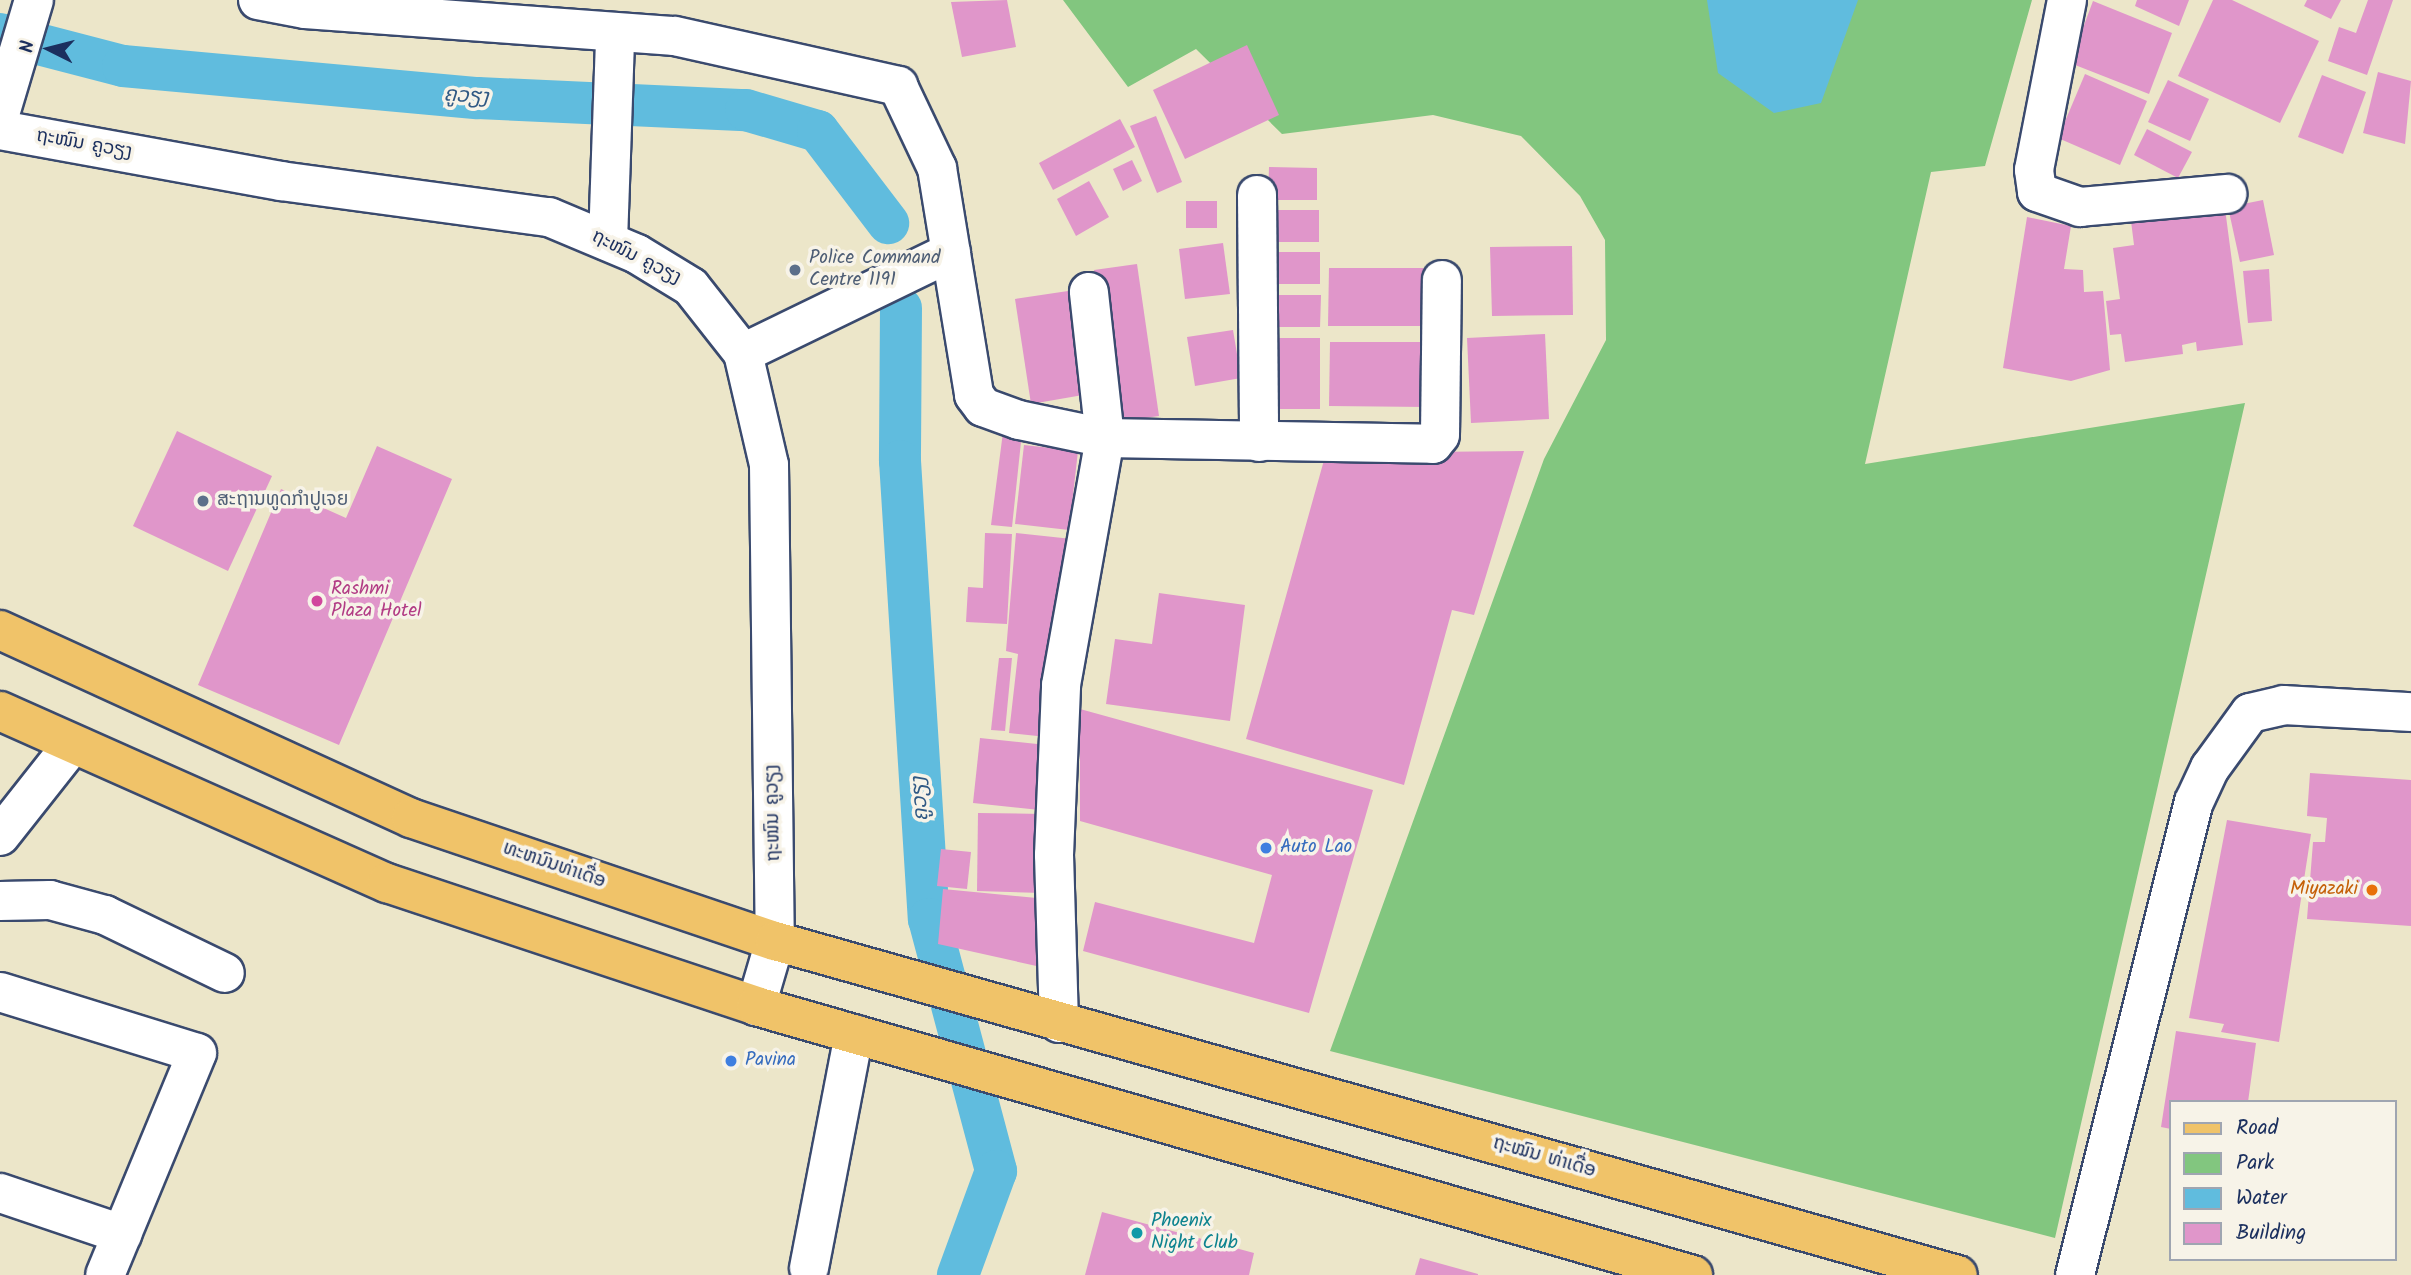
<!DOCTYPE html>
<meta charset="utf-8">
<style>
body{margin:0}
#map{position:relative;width:2411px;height:1275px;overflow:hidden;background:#ece6c9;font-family:Kalam,"Noto Sans Lao",sans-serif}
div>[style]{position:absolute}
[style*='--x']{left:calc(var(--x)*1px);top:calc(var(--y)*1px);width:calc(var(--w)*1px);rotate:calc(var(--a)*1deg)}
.green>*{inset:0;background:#82c67f}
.water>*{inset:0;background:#60bcde}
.canal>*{height:42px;margin:-21px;padding:0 21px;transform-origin:21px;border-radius:21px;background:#60bcde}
.building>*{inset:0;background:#e096ca}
.roads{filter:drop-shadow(2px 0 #3a4a6e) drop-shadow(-2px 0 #3a4a6e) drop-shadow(0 2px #3a4a6e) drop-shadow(0 -2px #3a4a6e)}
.minor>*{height:38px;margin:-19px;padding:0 19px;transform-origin:19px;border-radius:19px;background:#fff}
.major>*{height:38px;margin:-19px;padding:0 19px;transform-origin:19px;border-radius:19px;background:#f0c369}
.dots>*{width:19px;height:19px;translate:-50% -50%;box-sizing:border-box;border:4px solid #f7f3e8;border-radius:50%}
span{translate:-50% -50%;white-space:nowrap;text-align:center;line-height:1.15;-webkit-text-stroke:7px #f7f3e8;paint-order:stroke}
.street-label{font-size:19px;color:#1b2f5e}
.service-label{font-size:19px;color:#4e5e75}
.left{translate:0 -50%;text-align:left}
.hotel-label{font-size:19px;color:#b23c85}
.shop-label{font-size:19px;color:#366cbe}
.food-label{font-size:19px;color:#c56008}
.right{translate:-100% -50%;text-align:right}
.culture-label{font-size:19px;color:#0d838f}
.water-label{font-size:21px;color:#305984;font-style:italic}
.legend{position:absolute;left:2169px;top:1100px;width:228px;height:161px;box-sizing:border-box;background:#f7f3e8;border:2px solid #9fa5b1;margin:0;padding:9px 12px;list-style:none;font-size:21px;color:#1b2f5e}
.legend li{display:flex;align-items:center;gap:14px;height:35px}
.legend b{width:35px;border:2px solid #9fa5b1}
.north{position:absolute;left:14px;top:14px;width:70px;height:70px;-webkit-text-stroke:5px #f7f3e8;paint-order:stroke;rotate:276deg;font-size:19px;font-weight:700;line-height:28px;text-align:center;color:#1b2f5e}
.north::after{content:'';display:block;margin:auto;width:24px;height:32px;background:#1b2f5e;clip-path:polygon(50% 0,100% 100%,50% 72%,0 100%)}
</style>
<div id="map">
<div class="green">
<div style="clip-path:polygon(1063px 0,2032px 0,1985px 166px,1931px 172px,1865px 464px,2245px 403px,2055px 1238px,1330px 1051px,1544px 459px,1606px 340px,1605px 240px,1580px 196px,1521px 136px,1433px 115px,1282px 134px,1196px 49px,1128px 87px)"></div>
</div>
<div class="water">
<div style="clip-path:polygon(1707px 0,1858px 0,1821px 103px,1774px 113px,1718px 73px)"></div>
</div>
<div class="canal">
<div style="--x:0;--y:34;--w:127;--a:14.6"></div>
<div style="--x:123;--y:66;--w:356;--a:5.2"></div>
<div style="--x:478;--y:98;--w:268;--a:2.6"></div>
<div style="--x:746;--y:110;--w:75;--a:16.3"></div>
<div style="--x:818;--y:131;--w:116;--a:52.7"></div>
<div style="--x:901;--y:308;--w:153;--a:90.4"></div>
<div style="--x:900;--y:461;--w:459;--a:86.4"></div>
<div style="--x:929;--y:919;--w:261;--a:75.1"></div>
<div style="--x:996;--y:1171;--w:111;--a:110.1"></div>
</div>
<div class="building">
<div style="clip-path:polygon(1007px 0,1016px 47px,962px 57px,951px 2px)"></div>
<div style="clip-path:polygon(2137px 0,2189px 0,2179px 26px,2135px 6px)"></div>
<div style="clip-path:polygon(2213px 0,2232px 0,2319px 41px,2280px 123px,2178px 76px)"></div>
<div style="clip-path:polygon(2307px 0,2341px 0,2331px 19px,2304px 6px)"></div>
<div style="clip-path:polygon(2368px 0,2393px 0,2367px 75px,2328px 61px,2339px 27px,2356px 33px)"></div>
<div style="clip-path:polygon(2093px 1px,2172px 33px,2149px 94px,2070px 63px)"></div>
<div style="clip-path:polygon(1247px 45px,1279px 115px,1185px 159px,1153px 90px)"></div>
<div style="clip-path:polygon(2378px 72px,2411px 81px,2405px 144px,2363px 133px)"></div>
<div style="clip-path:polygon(2085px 74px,2147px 101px,2120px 165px,2058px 138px)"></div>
<div style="clip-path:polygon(2322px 75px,2366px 92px,2343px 154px,2298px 137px)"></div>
<div style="clip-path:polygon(2168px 80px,2209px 99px,2190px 141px,2148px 122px)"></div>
<div style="clip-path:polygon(1156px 116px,1182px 182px,1157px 193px,1130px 126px)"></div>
<div style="clip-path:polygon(1120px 119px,1135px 147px,1053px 190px,1039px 163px)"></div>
<div style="clip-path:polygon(2147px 129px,2192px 152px,2178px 178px,2134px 155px)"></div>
<div style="clip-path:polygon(1132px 160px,1142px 181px,1123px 191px,1113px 169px)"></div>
<div style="clip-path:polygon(1269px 167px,1317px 168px,1317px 200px,1268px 200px)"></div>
<div style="clip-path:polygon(1089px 181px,1109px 217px,1076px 236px,1057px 199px)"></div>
<div style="clip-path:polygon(2263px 200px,2274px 255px,2240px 262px,2228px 207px)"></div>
<div style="clip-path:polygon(1186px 201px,1217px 201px,1217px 228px,1186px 228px)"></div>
<div style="clip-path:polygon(2224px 201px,2243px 345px,2197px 351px,2196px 342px,2182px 345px,2183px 354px,2125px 362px,2121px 334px,2110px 335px,2106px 301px,2120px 299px,2113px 248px,2134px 245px,2130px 213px)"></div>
<div style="clip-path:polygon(1270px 210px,1319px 210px,1319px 242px,1270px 242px)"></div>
<div style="clip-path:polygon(2027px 217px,2071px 226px,2064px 269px,2083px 270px,2084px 292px,2103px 291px,2110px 370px,2071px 381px,2003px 368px)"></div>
<div style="clip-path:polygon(1223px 243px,1230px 294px,1185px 299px,1179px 249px)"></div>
<div style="clip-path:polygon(1572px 246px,1573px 315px,1492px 316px,1490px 247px)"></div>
<div style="clip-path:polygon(1271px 252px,1320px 252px,1320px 284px,1271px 284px)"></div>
<div style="clip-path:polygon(1137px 264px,1159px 416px,1117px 422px,1094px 270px)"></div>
<div style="clip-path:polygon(1329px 268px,1426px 268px,1426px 326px,1328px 326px)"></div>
<div style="clip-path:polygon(2269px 269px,2272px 321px,2248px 323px,2243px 271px)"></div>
<div style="clip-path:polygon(1068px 291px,1083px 395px,1031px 404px,1015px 299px)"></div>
<div style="clip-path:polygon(1271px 295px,1321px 295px,1320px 327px,1271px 327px)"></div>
<div style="clip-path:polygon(1233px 330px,1241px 378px,1195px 386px,1187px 337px)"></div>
<div style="clip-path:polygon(1545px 334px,1549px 419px,1471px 423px,1467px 338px)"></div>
<div style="clip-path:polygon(1273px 338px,1320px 338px,1320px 409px,1273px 409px)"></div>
<div style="clip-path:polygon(1330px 342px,1427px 342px,1426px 407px,1329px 406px)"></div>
<div style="clip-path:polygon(177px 431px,272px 476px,228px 571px,133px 526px)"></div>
<div style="clip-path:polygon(1003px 432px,1040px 437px,1040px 444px,1021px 442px,1012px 527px,991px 525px)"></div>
<div style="clip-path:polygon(1024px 445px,1078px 451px,1069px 530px,1015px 524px)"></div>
<div style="clip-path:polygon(377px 446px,452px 479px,339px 745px,198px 685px,281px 489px,346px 518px)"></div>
<div style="clip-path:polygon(1524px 451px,1474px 615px,1452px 610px,1404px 785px,1246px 739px,1326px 453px)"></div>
<div style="clip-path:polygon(985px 533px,1012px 534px,1007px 624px,966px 622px,968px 587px,983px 588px)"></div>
<div style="clip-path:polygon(1016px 533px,1072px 539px,1047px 737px,1009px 733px,1018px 654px,1006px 651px)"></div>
<div style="clip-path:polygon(1159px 593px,1245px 605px,1230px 721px,1106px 704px,1115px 639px,1152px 644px)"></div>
<div style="clip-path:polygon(999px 658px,1012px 658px,1005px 731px,991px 730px)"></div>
<div style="clip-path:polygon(1080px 709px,1373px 790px,1309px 1013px,1083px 951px,1095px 902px,1254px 943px,1272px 875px,1080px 821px)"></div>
<div style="clip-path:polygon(980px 738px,1056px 746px,1049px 811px,973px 803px)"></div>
<div style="clip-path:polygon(2310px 773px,2411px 780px,2411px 926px,2307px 919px,2313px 842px,2325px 842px,2327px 818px,2307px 816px)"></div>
<div style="clip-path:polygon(978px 813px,1043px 814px,1042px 893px,977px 891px)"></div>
<div style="clip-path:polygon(2227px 820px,2311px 834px,2279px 1042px,2221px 1032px,2224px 1024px,2189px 1018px)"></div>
<div style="clip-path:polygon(941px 849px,971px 852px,967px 889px,937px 886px)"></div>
<div style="clip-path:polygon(943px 889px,1047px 899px,1041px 967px,938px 944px)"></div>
<div style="clip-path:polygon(2176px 1031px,2256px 1043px,2248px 1102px,2171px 1102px,2171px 1129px,2161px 1127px)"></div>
<div style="clip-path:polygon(1102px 1212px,1254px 1253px,1249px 1275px,1085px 1275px)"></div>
<div style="clip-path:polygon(1420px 1258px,1478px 1274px,1478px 1275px,1415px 1275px)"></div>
</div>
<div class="roads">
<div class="minor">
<div style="--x:258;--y:0;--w:48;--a:10.8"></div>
<div style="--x:305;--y:9;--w:371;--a:4.2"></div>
<div style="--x:675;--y:36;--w:229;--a:12.6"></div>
<div style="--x:898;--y:86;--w:91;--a:64.6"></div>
<div style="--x:937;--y:168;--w:230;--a:80.7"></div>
<div style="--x:974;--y:395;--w:15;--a:53"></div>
<div style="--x:983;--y:407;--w:38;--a:20"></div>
<div style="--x:1019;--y:420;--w:88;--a:11.8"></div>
<div style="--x:1105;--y:438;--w:328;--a:1"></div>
<div style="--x:1433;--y:444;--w:11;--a:-52"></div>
<div style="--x:1440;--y:435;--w:155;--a:-89.3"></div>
<div style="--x:2067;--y:0;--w:173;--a:101"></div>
<div style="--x:2034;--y:170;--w:22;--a:82"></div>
<div style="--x:2037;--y:192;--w:46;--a:19.2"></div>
<div style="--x:2080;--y:207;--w:148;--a:-5.1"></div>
<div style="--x:0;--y:114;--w:119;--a:-73.4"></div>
<div style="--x:0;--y:130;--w:286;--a:10.3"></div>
<div style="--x:281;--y:181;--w:270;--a:7.7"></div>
<div style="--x:549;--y:217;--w:95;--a:22.8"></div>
<div style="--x:637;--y:254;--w:63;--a:31.4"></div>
<div style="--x:691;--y:287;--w:84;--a:51.8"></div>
<div style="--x:743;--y:353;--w:115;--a:76.9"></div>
<div style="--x:769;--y:465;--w:476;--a:89.3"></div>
<div style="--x:775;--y:941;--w:68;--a:106.3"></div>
<div style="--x:1257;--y:195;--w:247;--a:89.5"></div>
<div style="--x:608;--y:241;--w:205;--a:-88"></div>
<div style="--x:743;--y:353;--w:231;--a:-25.9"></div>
<div style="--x:0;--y:836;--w:115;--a:-51.7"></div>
<div style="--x:0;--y:901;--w:50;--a:-1.1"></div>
<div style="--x:50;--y:900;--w:57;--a:15.3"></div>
<div style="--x:105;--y:915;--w:133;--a:25.8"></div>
<div style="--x:0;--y:992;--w:206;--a:17.2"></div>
<div style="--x:197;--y:1053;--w:240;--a:112.5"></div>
<div style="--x:1059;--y:1023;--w:168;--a:-91.7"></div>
<div style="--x:1054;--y:855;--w:170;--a:-87.6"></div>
<div style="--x:1061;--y:685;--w:251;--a:-79.9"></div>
<div style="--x:1105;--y:438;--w:147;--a:-96.3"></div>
<div style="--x:0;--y:1193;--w:129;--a:18.6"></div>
<div style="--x:809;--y:1268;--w:238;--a:-79.1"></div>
<div style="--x:2075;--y:1275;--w:488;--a:-75.9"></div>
<div style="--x:2194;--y:802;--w:38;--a:-65"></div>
<div style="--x:2210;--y:768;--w:68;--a:-54"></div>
<div style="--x:2250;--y:713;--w:35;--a:-13"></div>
<div style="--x:2284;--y:705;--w:127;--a:3.2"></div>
</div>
<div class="major">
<div style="--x:0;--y:630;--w:452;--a:24.6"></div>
<div style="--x:411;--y:818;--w:384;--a:18.7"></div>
<div style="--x:775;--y:941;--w:1229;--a:15.77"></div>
<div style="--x:0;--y:711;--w:424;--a:24"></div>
<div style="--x:387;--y:883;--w:389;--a:18.4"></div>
<div style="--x:756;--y:1006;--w:975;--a:16.02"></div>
</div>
</div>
<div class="dots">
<div style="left:795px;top:270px;background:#5c6f8a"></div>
<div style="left:203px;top:501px;background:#5c6f8a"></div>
<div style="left:317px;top:601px;background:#d1479c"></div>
<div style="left:1266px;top:848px;background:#3f7fe0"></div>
<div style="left:2372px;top:890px;background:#e8710a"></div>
<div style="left:731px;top:1061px;background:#3f7fe0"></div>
<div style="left:1137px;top:1233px;background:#0f9aa8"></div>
</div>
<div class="street-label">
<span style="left:84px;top:145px;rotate:10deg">ຖະໜົນ ຄູວຽງ</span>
<span style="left:636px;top:258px;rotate:27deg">ຖະໜົນ ຄູວຽງ</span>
<span style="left:774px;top:813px;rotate:-91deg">ຖະໜົນ ຄູວຽງ</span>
<span style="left:554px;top:866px;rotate:19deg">ທະຫນົນທ່າເດື່ອ</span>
<span style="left:1544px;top:1158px;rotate:16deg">ຖະໝົນ ທ່າເດື່ອ</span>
</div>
<div class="service-label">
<span class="left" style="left:809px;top:270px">Police Command<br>Centre 1191</span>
<span class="left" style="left:217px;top:501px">ສະຖານທູດກຳປູເຈຍ</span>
</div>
<div class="hotel-label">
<span class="left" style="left:331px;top:601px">Rashmi<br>Plaza Hotel</span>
</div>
<div class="shop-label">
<span class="left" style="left:1280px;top:848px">Auto Lao</span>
<span class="left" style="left:745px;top:1061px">Pavina</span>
</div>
<div class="food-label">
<span class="right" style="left:2358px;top:890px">Miyazaki</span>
</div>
<div class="culture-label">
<span class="left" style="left:1151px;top:1233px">Phoenix<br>Night Club</span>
</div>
<div class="water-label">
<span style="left:466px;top:97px;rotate:4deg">ຄູວຽງ</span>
<span style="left:921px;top:799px;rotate:-94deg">ຄູວຽງ</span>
</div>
<ul class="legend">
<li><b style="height:9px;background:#f0c369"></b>Road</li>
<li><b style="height:19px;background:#82c67f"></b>Park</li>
<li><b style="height:19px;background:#60bcde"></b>Water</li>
<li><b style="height:19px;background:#e096ca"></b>Building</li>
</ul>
<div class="north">N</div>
</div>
